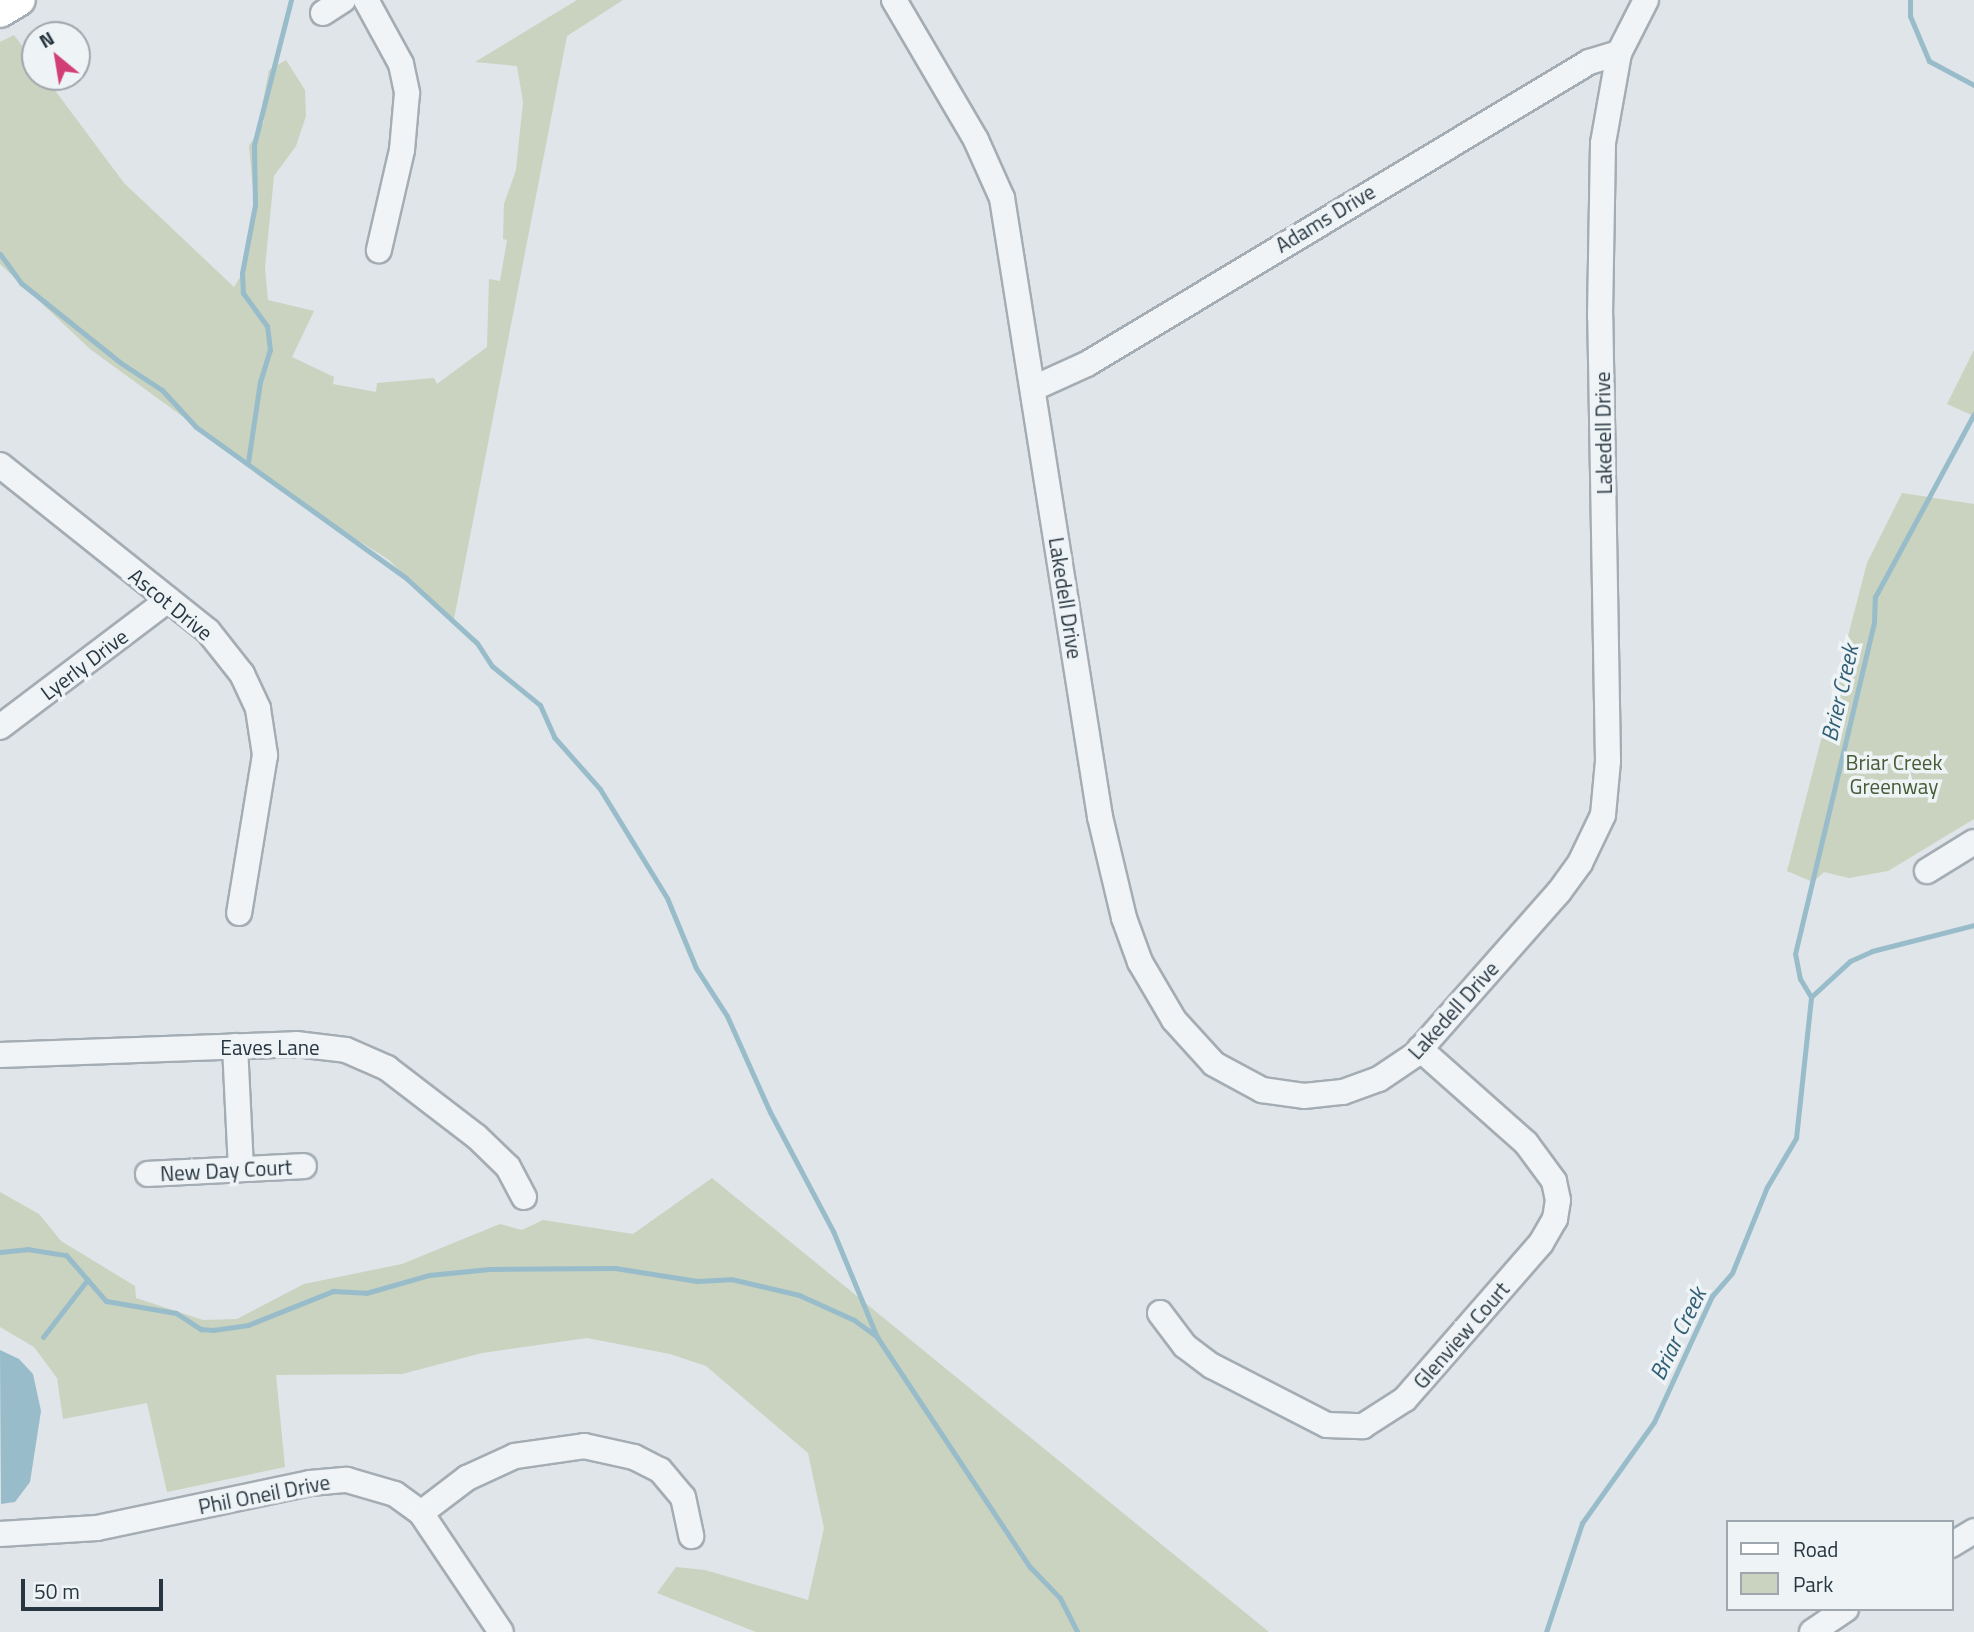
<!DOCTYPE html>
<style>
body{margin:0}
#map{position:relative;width:1974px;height:1632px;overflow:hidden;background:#dfe5e9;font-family:"Titillium Web",sans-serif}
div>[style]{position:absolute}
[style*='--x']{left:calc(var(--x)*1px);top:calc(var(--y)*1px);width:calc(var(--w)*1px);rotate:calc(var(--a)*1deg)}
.green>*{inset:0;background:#c9d3bf}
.water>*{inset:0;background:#98bcca}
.stream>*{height:5px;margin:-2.5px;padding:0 2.5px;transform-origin:2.5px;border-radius:2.5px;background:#98bcca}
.roads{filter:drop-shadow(2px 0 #a4adb3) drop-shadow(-2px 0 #a4adb3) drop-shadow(0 2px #a4adb3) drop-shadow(0 -2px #a4adb3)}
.minor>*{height:24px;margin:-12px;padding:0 12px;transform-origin:12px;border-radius:12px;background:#f1f4f7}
.major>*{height:30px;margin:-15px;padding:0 15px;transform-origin:15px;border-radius:15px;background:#fff}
span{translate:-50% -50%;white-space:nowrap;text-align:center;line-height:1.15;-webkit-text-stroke:7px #eef3f6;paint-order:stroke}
.street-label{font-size:21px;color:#273640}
.park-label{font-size:21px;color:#455c34}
.water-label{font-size:23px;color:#305f75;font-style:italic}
.legend{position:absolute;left:1726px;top:1520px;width:228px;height:91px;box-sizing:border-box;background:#eef3f6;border:2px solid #9ea7ad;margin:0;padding:9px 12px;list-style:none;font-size:21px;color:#273640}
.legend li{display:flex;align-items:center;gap:14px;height:35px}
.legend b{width:35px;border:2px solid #9ea7ad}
.north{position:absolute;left:21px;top:21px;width:70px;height:70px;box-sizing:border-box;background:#eef3f6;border:2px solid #9ea7ad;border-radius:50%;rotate:330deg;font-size:19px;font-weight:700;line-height:28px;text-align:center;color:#273640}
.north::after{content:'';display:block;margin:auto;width:24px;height:32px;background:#d23f77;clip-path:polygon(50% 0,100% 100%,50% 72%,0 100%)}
.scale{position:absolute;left:21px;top:1579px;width:142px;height:32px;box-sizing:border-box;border:4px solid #273640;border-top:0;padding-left:9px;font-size:21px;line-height:24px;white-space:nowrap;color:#273640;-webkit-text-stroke:5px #eef3f6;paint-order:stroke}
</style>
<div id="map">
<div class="green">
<div style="clip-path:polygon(577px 0,623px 0,567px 36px,453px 624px,389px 560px,308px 508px,90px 349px,0 264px,0 42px,14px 35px,35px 63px,35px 77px,45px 77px,124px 183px,234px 287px,243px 272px,255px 210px,249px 146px,264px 122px,261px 112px,269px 70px,286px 60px,305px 90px,306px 116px,296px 146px,274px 176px,265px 268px,268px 300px,314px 311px,292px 357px,334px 377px,333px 384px,376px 392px,377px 383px,434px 378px,437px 384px,487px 347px,489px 279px,500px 281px,507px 240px,503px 239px,504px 204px,516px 170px,523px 102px,517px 66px,475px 62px)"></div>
<div style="clip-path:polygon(1974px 350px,1974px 416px,1947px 404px)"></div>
<div style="clip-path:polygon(1902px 493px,1974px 504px,1974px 819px,1888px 871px,1849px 878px,1824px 872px,1813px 882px,1787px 871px,1867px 563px)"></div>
<div style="clip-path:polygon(712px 1178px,1269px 1632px,756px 1632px,657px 1593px,676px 1567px,705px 1570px,808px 1600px,824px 1528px,808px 1453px,706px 1366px,670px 1354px,587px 1338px,482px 1353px,402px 1374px,276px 1375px,285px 1467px,167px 1492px,147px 1403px,63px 1419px,57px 1378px,34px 1347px,0 1327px,0 1192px,39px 1214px,61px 1241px,135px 1286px,136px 1298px,203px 1320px,237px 1319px,304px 1284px,402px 1264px,500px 1224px,522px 1230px,543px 1220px,633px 1234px)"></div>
</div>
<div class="water">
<div style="clip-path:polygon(0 1350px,19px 1359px,33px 1374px,41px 1411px,30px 1482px,15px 1502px,1px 1504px)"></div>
</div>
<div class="stream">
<div style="--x:1910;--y:0;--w:16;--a:90"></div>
<div style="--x:1910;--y:16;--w:49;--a:67.1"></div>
<div style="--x:1929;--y:61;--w:51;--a:28.1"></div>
<div style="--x:0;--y:254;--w:36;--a:54"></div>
<div style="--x:21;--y:283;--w:128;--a:38.7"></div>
<div style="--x:121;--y:363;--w:49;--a:33.4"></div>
<div style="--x:162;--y:390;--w:50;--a:47.4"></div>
<div style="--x:196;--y:427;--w:259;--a:35.7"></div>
<div style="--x:406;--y:578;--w:96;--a:42.5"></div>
<div style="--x:477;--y:643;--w:27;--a:57"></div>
<div style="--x:492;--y:666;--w:62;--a:39.1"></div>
<div style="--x:540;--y:705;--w:35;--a:66"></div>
<div style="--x:554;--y:737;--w:69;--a:48.5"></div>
<div style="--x:600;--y:789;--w:128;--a:58.4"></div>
<div style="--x:667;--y:898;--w:76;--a:67.5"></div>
<div style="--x:696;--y:968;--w:57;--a:57.1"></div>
<div style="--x:727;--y:1016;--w:105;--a:65.9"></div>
<div style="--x:770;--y:1112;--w:135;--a:62.1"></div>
<div style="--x:833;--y:1231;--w:115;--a:67.5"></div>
<div style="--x:248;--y:462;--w:81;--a:-81.5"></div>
<div style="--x:260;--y:382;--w:34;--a:-73"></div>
<div style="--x:270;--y:350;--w:24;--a:-97"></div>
<div style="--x:267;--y:326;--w:41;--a:-126"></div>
<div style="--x:243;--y:293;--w:20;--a:-93"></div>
<div style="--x:242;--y:273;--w:69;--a:-79.2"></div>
<div style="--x:255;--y:205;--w:60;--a:-91"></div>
<div style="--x:254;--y:145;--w:150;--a:-75.7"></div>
<div style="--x:1811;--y:997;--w:21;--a:-121"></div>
<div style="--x:1800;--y:979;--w:25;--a:-101"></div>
<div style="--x:1795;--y:954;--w:341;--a:-76.6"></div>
<div style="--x:1874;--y:622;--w:25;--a:-88"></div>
<div style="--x:1875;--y:597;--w:208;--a:-61.6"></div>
<div style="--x:1811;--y:997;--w:53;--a:-42.7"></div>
<div style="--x:1850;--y:961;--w:24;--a:-24"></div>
<div style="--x:1872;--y:951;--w:105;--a:-14.3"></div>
<div style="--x:0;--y:1252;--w:27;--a:-6"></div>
<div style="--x:27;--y:1249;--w:39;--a:9"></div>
<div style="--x:66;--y:1255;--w:61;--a:49"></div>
<div style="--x:106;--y:1301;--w:71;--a:9.7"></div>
<div style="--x:176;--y:1313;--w:30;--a:33"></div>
<div style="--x:201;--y:1329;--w:12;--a:5"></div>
<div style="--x:213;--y:1330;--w:35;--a:-8"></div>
<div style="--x:248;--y:1325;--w:92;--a:-21.8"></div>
<div style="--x:333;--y:1291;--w:33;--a:3"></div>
<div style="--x:366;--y:1293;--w:66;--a:-15.9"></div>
<div style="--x:429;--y:1275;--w:61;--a:-5.6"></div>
<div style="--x:490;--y:1269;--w:125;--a:-0.5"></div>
<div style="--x:615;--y:1268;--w:83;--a:9"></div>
<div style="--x:697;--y:1281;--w:34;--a:-3"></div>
<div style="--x:731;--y:1279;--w:70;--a:13.2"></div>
<div style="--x:799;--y:1295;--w:60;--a:24.4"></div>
<div style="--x:854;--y:1320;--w:29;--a:36"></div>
<div style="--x:877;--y:1337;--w:276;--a:56.4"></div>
<div style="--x:1030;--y:1567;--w:43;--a:45.9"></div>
<div style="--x:1060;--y:1598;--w:38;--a:63"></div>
<div style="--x:43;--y:1337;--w:73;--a:-52.2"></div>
<div style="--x:1546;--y:1632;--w:115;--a:-71.7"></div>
<div style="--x:1582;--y:1523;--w:124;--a:-54.5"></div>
<div style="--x:1654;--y:1422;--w:139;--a:-65.3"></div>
<div style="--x:1712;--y:1296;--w:30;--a:-49"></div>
<div style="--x:1732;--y:1273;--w:93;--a:-67.9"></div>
<div style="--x:1767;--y:1187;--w:57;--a:-59.4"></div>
<div style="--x:1796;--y:1138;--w:142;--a:-83.9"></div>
</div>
<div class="roads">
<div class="minor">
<div style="--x:366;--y:0;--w:73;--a:61.3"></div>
<div style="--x:401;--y:64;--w:30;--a:78"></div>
<div style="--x:407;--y:93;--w:57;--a:95"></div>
<div style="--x:402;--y:150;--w:103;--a:103"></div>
<div style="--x:894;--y:0;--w:162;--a:59.6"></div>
<div style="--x:976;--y:140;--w:64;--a:65.9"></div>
<div style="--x:1002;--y:198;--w:627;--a:81"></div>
<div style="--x:1100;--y:817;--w:104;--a:76.6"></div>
<div style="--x:1124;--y:918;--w:47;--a:70"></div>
<div style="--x:1140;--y:962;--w:67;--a:59.6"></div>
<div style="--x:1174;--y:1020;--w:59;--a:47.7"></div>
<div style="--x:1214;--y:1064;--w:55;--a:28.4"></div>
<div style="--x:1262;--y:1090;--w:42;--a:8.1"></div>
<div style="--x:1304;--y:1096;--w:39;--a:-6"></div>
<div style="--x:1343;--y:1092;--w:38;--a:-20"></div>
<div style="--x:1379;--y:1079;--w:45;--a:-34"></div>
<div style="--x:1416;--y:1054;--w:216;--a:-48.6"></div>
<div style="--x:1559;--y:892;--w:36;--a:-54"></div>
<div style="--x:1580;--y:863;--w:53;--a:-64.4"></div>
<div style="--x:1603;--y:815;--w:54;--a:-84.7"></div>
<div style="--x:1608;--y:761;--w:445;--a:-91"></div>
<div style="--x:1600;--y:316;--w:173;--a:-89"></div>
<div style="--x:1603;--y:143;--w:91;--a:-79.9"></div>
<div style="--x:1619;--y:53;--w:59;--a:-63"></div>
<div style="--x:323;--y:13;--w:24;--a:-33"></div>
<div style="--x:1034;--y:388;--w:58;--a:-24.4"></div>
<div style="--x:1087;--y:364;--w:586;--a:-31.03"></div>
<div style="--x:1589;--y:62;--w:31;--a:-17"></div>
<div style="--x:0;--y:465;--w:266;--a:38.6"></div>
<div style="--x:208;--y:631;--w:55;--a:51.7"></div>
<div style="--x:242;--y:674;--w:38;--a:65"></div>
<div style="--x:258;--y:709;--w:47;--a:81.3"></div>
<div style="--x:265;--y:755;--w:160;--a:99.3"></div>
<div style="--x:0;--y:727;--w:211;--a:-37.1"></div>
<div style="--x:1927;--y:871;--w:55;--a:-31.7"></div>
<div style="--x:235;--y:1046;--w:123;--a:87.2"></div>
<div style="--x:0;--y:1055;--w:296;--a:-2.1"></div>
<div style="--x:296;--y:1044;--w:50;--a:6.8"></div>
<div style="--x:346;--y:1050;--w:45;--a:23.7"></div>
<div style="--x:387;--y:1068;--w:113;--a:37.5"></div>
<div style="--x:477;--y:1137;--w:43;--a:44.1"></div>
<div style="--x:508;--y:1167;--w:34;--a:62"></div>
<div style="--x:148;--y:1174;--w:156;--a:-2.9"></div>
<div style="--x:1160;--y:1313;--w:41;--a:52.9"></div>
<div style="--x:1185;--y:1346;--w:34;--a:37"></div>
<div style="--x:1212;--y:1366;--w:129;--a:27.2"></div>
<div style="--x:1327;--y:1425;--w:36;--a:2"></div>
<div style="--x:1363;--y:1426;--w:50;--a:-32.7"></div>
<div style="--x:1405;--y:1399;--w:207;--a:-48.9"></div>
<div style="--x:1541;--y:1243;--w:28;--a:-60"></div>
<div style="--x:1555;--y:1219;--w:19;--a:-81"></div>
<div style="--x:1558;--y:1200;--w:19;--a:-102"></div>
<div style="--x:1554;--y:1181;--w:47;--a:-126.4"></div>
<div style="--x:1526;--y:1143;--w:142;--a:-138.4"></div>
<div style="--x:421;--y:1513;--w:58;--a:-37.3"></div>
<div style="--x:467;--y:1478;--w:53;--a:-24.6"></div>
<div style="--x:515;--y:1456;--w:70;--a:-8.2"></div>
<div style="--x:584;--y:1446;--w:51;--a:12.4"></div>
<div style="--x:634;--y:1457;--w:29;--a:27"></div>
<div style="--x:660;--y:1470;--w:35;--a:50"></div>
<div style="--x:683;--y:1497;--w:40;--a:78"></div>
<div style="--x:0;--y:1534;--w:97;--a:-3.5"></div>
<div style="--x:97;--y:1528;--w:218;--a:-11.9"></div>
<div style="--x:310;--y:1483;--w:37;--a:-5"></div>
<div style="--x:347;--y:1480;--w:50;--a:16.3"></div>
<div style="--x:395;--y:1494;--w:32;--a:36"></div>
<div style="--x:421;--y:1513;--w:143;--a:56.1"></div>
<div style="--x:1951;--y:1545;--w:27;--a:-31"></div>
<div style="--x:1812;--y:1632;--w:41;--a:-34.1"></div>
</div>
<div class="major">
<div style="--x:0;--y:12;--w:23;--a:-31"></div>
</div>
</div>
<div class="street-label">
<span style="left:1325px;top:218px;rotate:-31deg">Adams Drive</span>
<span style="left:1603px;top:433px;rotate:-91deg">Lakedell Drive</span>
<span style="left:1066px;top:598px;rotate:81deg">Lakedell Drive</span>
<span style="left:171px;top:604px;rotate:39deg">Ascot Drive</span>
<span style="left:84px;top:664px;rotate:-37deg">Lyerly Drive</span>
<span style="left:1453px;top:1010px;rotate:-48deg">Lakedell Drive</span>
<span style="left:270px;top:1047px">Eaves Lane</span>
<span style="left:226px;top:1170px;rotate:-3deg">New Day Court</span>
<span style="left:1461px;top:1335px;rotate:-49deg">Glenview Court</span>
<span style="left:264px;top:1494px;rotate:-11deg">Phil Oneil Drive</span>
</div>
<div class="park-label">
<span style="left:1894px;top:774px">Briar Creek<br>Greenway</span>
</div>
<div class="water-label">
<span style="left:1840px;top:693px;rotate:-77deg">Brier Creek</span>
<span style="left:1678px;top:1334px;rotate:-64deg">Briar Creek</span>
</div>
<ul class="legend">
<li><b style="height:9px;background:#fff"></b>Road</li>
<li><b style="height:19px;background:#c9d3bf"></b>Park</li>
</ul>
<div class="north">N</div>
<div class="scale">50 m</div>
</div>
